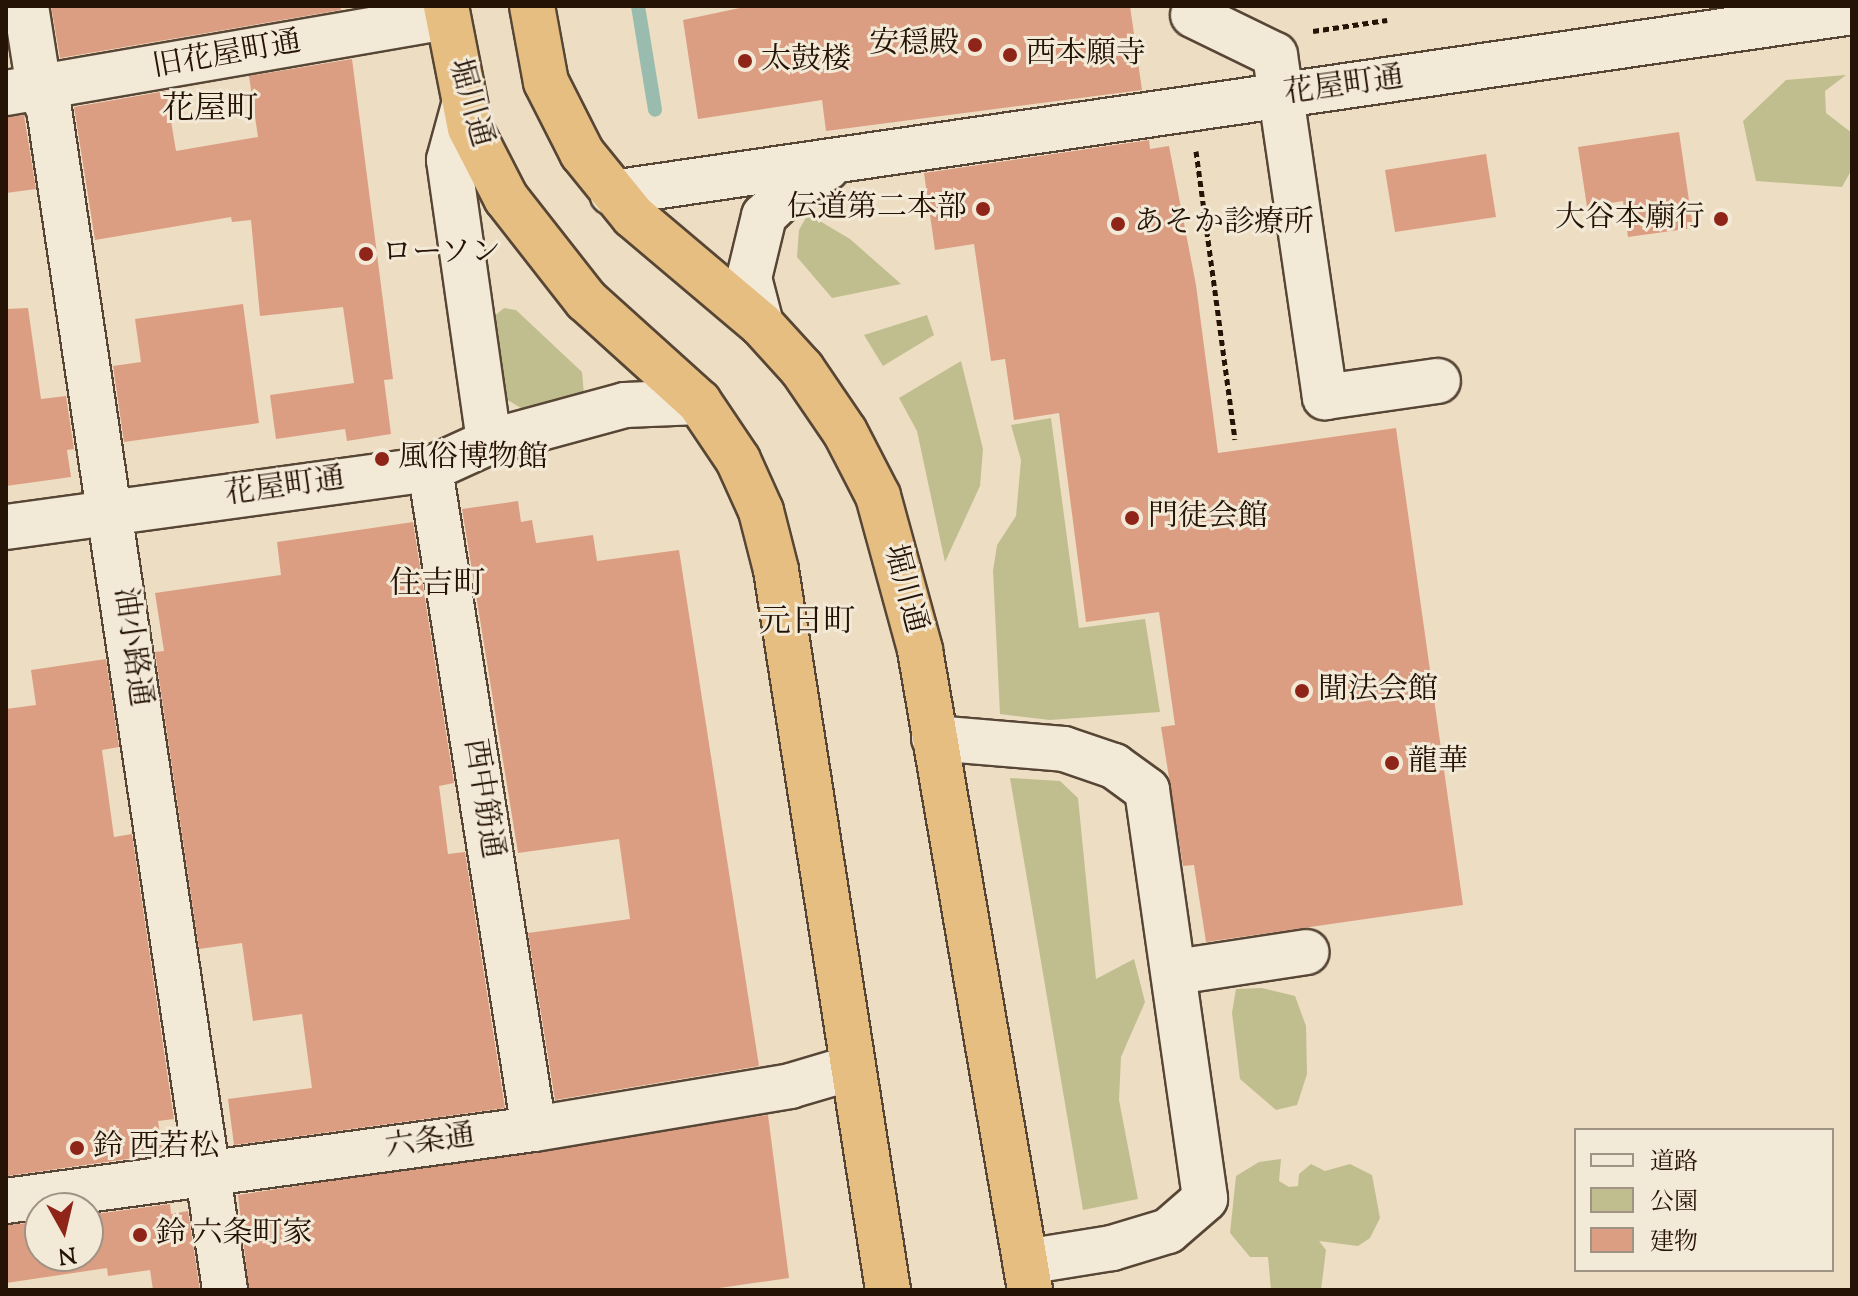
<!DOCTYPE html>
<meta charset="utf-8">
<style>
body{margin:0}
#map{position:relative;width:1858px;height:1296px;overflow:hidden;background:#edddc2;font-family:"Sorts Mill Goudy","Noto Serif JP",serif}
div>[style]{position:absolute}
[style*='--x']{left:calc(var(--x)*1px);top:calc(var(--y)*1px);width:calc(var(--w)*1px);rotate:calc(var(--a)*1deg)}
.green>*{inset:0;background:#c0be8e}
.stream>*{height:14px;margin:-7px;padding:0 7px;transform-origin:7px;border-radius:7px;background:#9abcae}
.building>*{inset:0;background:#dc9e83}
.path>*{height:5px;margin-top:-2.5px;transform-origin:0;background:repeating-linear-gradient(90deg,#251306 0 6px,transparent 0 10px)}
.roads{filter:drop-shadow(2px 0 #574635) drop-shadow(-2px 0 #574635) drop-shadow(0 2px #574635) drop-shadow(0 -2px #574635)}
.minor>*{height:44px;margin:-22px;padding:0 22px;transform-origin:22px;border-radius:22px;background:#f3e9d7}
.highway>*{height:44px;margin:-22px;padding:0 22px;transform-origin:22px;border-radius:22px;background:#e6be81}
.dots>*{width:22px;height:22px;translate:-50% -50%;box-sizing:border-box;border:4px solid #f3e9d7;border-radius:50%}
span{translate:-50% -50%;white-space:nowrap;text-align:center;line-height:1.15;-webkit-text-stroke:6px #f3e9d7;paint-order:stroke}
.poi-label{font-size:30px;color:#251306}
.right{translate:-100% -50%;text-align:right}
.left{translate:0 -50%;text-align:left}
.street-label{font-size:30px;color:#251306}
.neighbourhood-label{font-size:32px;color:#251306}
.frame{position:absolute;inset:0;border:8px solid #251306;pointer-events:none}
.legend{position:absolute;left:1574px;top:1128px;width:260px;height:144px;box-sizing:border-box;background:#f3e9d7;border:2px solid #a19383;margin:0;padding:10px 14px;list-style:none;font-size:24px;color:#251306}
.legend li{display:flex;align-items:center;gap:16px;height:40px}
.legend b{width:40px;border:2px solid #a19383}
.north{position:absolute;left:24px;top:1192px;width:80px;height:80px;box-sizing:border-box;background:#f3e9d7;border:2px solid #a19383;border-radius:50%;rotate:172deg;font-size:22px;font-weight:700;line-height:32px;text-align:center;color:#251306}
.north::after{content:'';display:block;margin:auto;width:28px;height:36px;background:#8f2418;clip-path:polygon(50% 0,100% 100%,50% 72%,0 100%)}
</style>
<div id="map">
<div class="green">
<div style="clip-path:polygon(1846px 75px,1825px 91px,1826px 113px,1852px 133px,1852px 169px,1842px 187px,1756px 181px,1743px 121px,1786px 80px)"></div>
<div style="clip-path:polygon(808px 214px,850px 239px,901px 284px,832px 298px,797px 257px,799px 230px)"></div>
<div style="clip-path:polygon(504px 308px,516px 310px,582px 372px,584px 395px,526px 411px,504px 398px,491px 319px)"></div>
<div style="clip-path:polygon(927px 315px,934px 335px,883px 366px,864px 335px)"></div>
<div style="clip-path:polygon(961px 361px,983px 449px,980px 486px,945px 562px,917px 431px,899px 398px)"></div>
<div style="clip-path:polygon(1051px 418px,1079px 628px,1145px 619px,1160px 712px,1050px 720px,1000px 714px,993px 571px,997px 545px,1016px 516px,1021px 460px,1011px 425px)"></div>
<div style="clip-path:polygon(1010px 778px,1060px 781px,1078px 798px,1096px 979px,1134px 959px,1145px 1002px,1121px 1057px,1119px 1100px,1138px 1199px,1083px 1210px)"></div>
<div style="clip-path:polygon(1262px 988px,1295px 996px,1306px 1026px,1307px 1074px,1297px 1105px,1276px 1110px,1240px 1079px,1232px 1013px,1236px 989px)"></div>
<div style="clip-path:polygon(1281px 1159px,1279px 1181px,1289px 1187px,1298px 1186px,1299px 1174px,1311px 1164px,1325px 1171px,1350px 1164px,1372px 1175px,1380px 1218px,1370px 1238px,1358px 1246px,1319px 1241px,1326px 1250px,1321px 1290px,1271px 1290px,1268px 1257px,1250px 1257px,1230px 1233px,1236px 1176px,1259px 1162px)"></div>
</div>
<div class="stream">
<div style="--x:638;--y:6;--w:105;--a:80.7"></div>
</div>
<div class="building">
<div style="clip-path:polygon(51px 6px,340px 6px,341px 10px,60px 58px)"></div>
<div style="clip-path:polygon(749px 6px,1130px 6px,1142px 90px,826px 131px,822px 100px,698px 119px,683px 20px)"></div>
<div style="clip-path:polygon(352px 59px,393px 379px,384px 380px,391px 434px,347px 441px,345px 429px,276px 439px,270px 395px,354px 383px,343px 307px,260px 316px,251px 220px,232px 222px,231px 217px,95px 240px,74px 107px,166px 91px,176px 151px,258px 137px,249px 76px)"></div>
<div style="clip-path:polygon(24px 115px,36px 189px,6px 193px,6px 117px)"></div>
<div style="clip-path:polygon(1679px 132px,1693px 228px,1628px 237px,1623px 201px,1587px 207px,1578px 147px)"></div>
<div style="clip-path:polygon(1149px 140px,1150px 149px,1169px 146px,1196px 285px,1218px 453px,1396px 428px,1463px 905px,1206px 942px,1194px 865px,1183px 866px,1161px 727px,1175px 725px,1159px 612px,1086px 622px,1059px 413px,1014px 420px,1005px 359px,991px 361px,974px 244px,935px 250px,924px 173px)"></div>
<div style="clip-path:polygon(1486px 154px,1496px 217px,1395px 232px,1385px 170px)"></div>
<div style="clip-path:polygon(243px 304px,259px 423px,124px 442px,113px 366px,141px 362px,135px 319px)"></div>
<div style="clip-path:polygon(28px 308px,41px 399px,66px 396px,74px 449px,67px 450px,71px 477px,6px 486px,6px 309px)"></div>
<div style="clip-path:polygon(518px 501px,521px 522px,532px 520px,536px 543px,593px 535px,597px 561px,679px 550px,759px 1066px,555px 1100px,528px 933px,630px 919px,619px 839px,518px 853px,462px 509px)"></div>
<div style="clip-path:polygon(413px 522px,454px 783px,439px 786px,448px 854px,465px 852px,505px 1108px,234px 1145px,228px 1099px,312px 1088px,302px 1014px,253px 1021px,242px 943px,199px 949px,155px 652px,164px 651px,155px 593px,281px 575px,277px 542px)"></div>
<div style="clip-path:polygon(106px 659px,119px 747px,102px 750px,114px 837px,132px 834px,174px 1119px,158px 1121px,163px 1154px,7px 1176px,6px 709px,36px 705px,31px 670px)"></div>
<div style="clip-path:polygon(768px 1115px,789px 1278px,706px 1290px,249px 1290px,238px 1195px)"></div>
<div style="clip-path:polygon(170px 1204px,171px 1214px,188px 1211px,200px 1290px,153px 1290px,150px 1270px,108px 1276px,107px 1268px,6px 1283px,6px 1225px,40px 1222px,40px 1256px,88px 1256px,88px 1215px)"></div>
</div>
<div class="path">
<div style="--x:1313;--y:31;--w:75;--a:-8.5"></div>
<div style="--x:1196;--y:151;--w:291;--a:82.3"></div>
</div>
<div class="roads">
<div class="minor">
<div style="--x:26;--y:6;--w:83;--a:81"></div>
<div style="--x:39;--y:88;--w:23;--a:65"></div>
<div style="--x:49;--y:109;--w:1194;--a:81.52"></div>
<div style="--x:1193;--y:15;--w:91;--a:26"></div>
<div style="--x:1275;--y:55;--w:346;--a:81.7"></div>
<div style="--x:1325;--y:397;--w:114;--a:-8.1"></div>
<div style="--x:6;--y:93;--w:448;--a:-9.8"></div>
<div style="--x:464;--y:105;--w:57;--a:105.3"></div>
<div style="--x:449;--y:160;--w:285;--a:81.9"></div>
<div style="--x:612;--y:193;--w:1253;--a:-8.3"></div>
<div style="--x:761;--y:324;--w:48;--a:-104.6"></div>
<div style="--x:749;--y:278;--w:64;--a:-76.4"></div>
<div style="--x:764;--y:216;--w:42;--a:-44"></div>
<div style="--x:794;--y:187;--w:38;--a:-30"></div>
<div style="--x:430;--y:469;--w:668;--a:81.05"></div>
<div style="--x:6;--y:527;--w:428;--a:-7.8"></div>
<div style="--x:430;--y:469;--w:65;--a:-24.6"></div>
<div style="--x:489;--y:442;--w:141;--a:-15.2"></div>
<div style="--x:625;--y:405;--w:74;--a:-2.3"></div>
<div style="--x:934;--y:738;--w:130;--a:4.8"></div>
<div style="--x:1064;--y:749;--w:53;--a:18.8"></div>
<div style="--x:1114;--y:766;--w:41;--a:36"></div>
<div style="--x:1147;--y:790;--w:413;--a:81.9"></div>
<div style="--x:1205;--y:1199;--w:49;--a:139.1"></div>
<div style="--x:1168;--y:1231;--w:59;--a:163.1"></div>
<div style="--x:1112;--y:1248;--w:88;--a:170.9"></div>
<div style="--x:1176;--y:972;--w:132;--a:-8.7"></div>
<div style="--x:6;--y:1201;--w:533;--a:-7.77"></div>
<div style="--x:534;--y:1129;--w:260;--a:-9.5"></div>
<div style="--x:790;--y:1086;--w:64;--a:-16.4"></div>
</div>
<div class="highway">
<div style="--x:446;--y:6;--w:124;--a:78.9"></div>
<div style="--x:470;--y:128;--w:79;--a:62.8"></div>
<div style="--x:506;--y:198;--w:130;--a:51.9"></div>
<div style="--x:586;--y:300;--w:152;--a:42.1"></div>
<div style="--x:699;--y:402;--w:70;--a:56.1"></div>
<div style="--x:738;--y:460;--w:56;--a:65.7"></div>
<div style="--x:761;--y:511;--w:61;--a:75.7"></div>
<div style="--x:776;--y:570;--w:729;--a:81.16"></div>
<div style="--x:532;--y:6;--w:77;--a:79.6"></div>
<div style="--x:546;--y:82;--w:80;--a:63.1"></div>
<div style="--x:582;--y:153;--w:81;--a:51"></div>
<div style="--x:633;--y:216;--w:167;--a:40.2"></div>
<div style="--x:761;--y:324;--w:61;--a:47.7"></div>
<div style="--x:802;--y:369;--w:76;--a:55.7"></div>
<div style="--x:845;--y:432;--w:72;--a:62.7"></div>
<div style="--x:878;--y:496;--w:160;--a:74.7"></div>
<div style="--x:920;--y:650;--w:649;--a:80.25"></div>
</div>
</div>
<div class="dots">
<div style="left:975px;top:45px;background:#8f2418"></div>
<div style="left:1010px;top:55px;background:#8f2418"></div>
<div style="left:745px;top:61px;background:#8f2418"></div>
<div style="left:983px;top:209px;background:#8f2418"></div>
<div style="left:1721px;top:219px;background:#8f2418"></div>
<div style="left:1118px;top:224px;background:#8f2418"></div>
<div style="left:366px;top:254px;background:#8f2418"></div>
<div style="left:382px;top:459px;background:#8f2418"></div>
<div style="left:1132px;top:518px;background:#8f2418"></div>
<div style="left:1302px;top:691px;background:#8f2418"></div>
<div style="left:1392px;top:763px;background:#8f2418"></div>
<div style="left:77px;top:1148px;background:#8f2418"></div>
<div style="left:140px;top:1235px;background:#8f2418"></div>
</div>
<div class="poi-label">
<span class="right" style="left:959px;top:45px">安穏殿</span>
<span class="left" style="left:1026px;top:55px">西本願寺</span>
<span class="left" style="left:761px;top:61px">太鼓楼</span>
<span class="right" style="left:967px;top:209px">伝道第二本部</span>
<span class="right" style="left:1705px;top:219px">大谷本廟行</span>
<span class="left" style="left:1134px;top:224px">あそか診療所</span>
<span class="left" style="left:382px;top:254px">ローソン</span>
<span class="left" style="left:398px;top:459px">風俗博物館</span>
<span class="left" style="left:1148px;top:518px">門徒会館</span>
<span class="left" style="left:1318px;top:691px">聞法会館</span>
<span class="left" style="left:1408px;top:763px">龍華</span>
<span class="left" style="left:93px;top:1148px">鈴 西若松</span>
<span class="left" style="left:156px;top:1235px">鈴 六条町家</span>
</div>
<div class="street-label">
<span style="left:227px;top:56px;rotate:-10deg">旧花屋町通</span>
<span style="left:1344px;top:87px;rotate:-8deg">花屋町通</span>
<span style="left:469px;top:103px;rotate:74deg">堀川通</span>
<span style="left:285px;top:488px;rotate:-8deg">花屋町通</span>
<span style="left:904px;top:589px;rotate:75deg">堀川通</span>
<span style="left:131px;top:647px;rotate:82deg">油小路通</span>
<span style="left:482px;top:799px;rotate:81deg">西中筋通</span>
<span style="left:430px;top:1143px;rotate:-8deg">六条通</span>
</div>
<div class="neighbourhood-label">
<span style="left:210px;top:110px">花屋町</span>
<span style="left:437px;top:585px">住吉町</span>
<span style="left:807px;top:623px">元日町</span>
</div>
<div class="frame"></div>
<ul class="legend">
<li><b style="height:10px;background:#f3e9d7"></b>道路</li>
<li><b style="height:22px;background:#c0be8e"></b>公園</li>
<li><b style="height:22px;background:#dc9e83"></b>建物</li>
</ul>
<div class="north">N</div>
</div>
